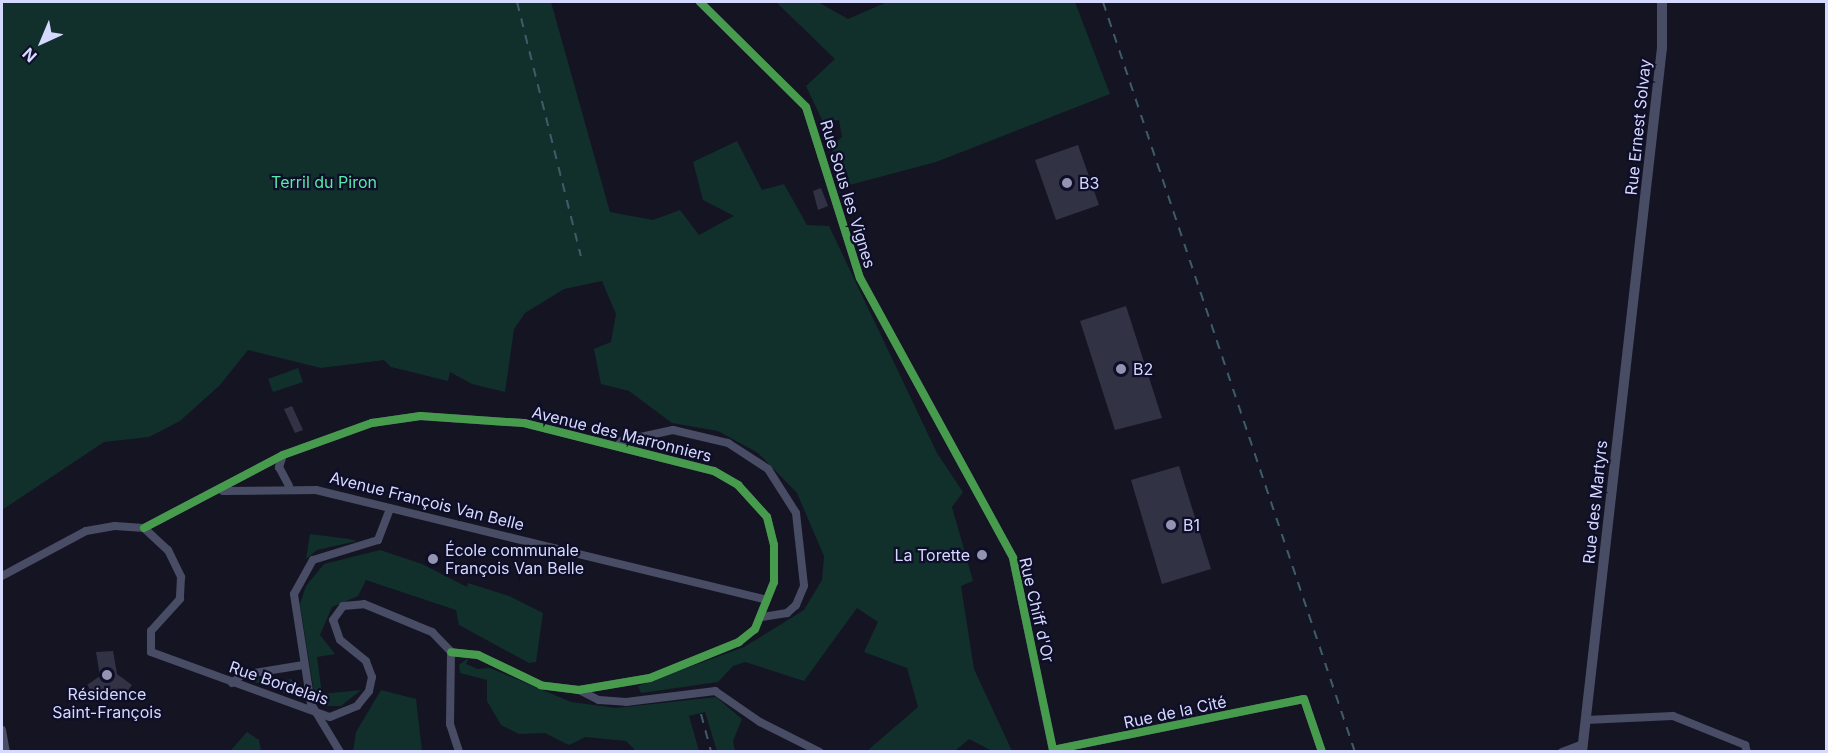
<!DOCTYPE html>
<meta charset="utf-8">
<style>
body{margin:0}
#map{position:relative;width:1828px;height:753px;overflow:hidden;background:#141423;font-family:Inter,sans-serif}
div>[style]{position:absolute}
[style*='--x']{left:calc(var(--x)*1px);top:calc(var(--y)*1px);width:calc(var(--w)*1px);rotate:calc(var(--a)*1deg)}
.green>*{inset:0;background:#11302b}
.building>*{inset:0;background:#323245}
.minor>*{height:8px;margin:-4px;padding:0 4px;transform-origin:4px;border-radius:4px;background:#484c64}
.tertiary>*{height:10px;margin:-5px;padding:0 5px;transform-origin:5px;border-radius:5px;background:#484c64}
.rail>*{height:2px;margin-top:-1px;transform-origin:0;background:repeating-linear-gradient(90deg,#3f5b68 0 9px,transparent 0 17px)}
.cycleway>*{height:8px;margin:-4px;padding:0 4px;transform-origin:4px;border-radius:4px;background:#469c4c}
.dots>*{width:16px;height:16px;translate:-50% -50%;box-sizing:border-box;border:3px solid #0e0e29;border-radius:50%}
span{translate:-50% -50%;white-space:nowrap;text-align:center;line-height:1.15;-webkit-text-stroke:4.5px #0e0e29;paint-order:stroke}
.street-label{font-size:16px;color:#d6d9ff}
.park-label{font-size:16px;color:#57eaaa}
.poi-label{font-size:16px;color:#d6d9ff}
.left{translate:0 -50%;text-align:left}
.right{translate:-100% -50%;text-align:right}
.frame{position:absolute;inset:0;border:3px solid #d6d9ff;pointer-events:none}
.north{position:absolute;left:12px;top:12px;width:60px;height:60px;-webkit-text-stroke:4px #0e0e29;paint-order:stroke;rotate:224deg;font-size:16px;font-weight:700;line-height:24px;text-align:center;color:#d6d9ff}
.north::after{content:'';display:block;margin:auto;width:21px;height:27px;background:#d6d9ff;clip-path:polygon(50% 0,100% 100%,50% 72%,0 100%)}
</style>
<div id="map">
<div class="green">
<div style="clip-path:polygon(2px 2px,551px 2px,610px 212px,653px 220px,680px 210px,699px 235px,734px 216px,703px 200px,693px 162px,737px 141px,762px 190px,784px 184px,807px 225px,829px 226px,937px 453px,963px 492px,952px 507px,973px 581px,961px 586px,974px 669px,1012px 751px,992px 751px,969px 739px,955px 751px,867px 751px,918px 707px,907px 668px,864px 652px,878px 622px,857px 608px,804px 681px,745px 662px,733px 666px,718px 682px,641px 693px,638px 686px,744px 647px,804px 610px,822px 580px,824px 556px,797px 493px,758px 453px,718px 431px,672px 423px,629px 391px,601px 384px,594px 349px,611px 342px,616px 314px,602px 281px,564px 289px,525px 313px,514px 329px,505px 392px,472px 384px,450px 372px,448px 381px,391px 367px,384px 360px,321px 368px,248px 350px,220px 385px,180px 421px,149px 437px,104px 442px,2px 510px)"></div>
<div style="clip-path:polygon(776px 2px,818px 2px,848px 19px,887px 2px,1075px 2px,1110px 94px,936px 162px,842px 187px,831px 147px,842px 137px,839px 120px,823px 122px,806px 86px,835px 59px)"></div>
<div style="clip-path:polygon(298px 368px,303px 382px,273px 392px,268px 379px)"></div>
<div style="clip-path:polygon(310px 534px,349px 539px,357px 541px,317px 550px,306px 559px)"></div>
<div style="clip-path:polygon(380px 550px,422px 564px,467px 587px,468px 583px,509px 596px,543px 613px,536px 662px,529px 663px,459px 625px,456px 610px,366px 580px,358px 596px,332px 607px,320px 635px,335px 654px,317px 657px,322px 694px,361px 690px,341px 706px,328px 706px,315px 699px,300px 604px,306px 586px,324px 564px)"></div>
<div style="clip-path:polygon(469px 657px,466px 664px,477px 669px,490px 668px,571px 702px,616px 708px,716px 697px,742px 719px,733px 741px,735px 751px,717px 751px,705px 712px,689px 716px,699px 751px,636px 751px,626px 741px,585px 737px,569px 745px,545px 733px,519px 734px,501px 725px,487px 701px,487px 680px,460px 673px,459px 665px)"></div>
<div style="clip-path:polygon(257px 676px,263px 683px,292px 679px,294px 690px,301px 693px,293px 696px,249px 680px)"></div>
<div style="clip-path:polygon(381px 690px,416px 699px,422px 751px,353px 751px,356px 732px)"></div>
<div style="clip-path:polygon(247px 732px,259px 740px,261px 751px,211px 751px,231px 750px)"></div>
</div>
<div class="building">
<div style="clip-path:polygon(1078px 145px,1099px 205px,1056px 220px,1035px 160px)"></div>
<div style="clip-path:polygon(821px 188px,828px 206px,818px 210px,813px 191px)"></div>
<div style="clip-path:polygon(1126px 306px,1162px 418px,1115px 430px,1080px 321px)"></div>
<div style="clip-path:polygon(292px 406px,303px 430px,295px 433px,284px 409px)"></div>
<div style="clip-path:polygon(1179px 466px,1211px 569px,1162px 584px,1131px 480px)"></div>
<div style="clip-path:polygon(113px 651px,117px 674px,132px 685px,123px 697px,110px 690px,97px 699px,87px 685px,100px 676px,96px 652px)"></div>
</div>
<div class="minor">
<div style="--x:700;--y:2;--w:149;--a:44.7"></div>
<div style="--x:806;--y:107;--w:179;--a:72.5"></div>
<div style="--x:860;--y:278;--w:319;--a:61.3"></div>
<div style="--x:1013;--y:558;--w:198;--a:78.3"></div>
<div style="--x:617;--y:446;--w:7;--a:-45"></div>
<div style="--x:622;--y:441;--w:52;--a:-12.2"></div>
<div style="--x:673;--y:430;--w:57;--a:13.3"></div>
<div style="--x:728;--y:443;--w:48;--a:33"></div>
<div style="--x:768;--y:469;--w:52;--a:57.5"></div>
<div style="--x:796;--y:513;--w:73;--a:83.7"></div>
<div style="--x:804;--y:586;--w:21;--a:113"></div>
<div style="--x:796;--y:605;--w:12;--a:138"></div>
<div style="--x:787;--y:613;--w:26;--a:171"></div>
<div style="--x:283;--y:455;--w:13;--a:108"></div>
<div style="--x:279;--y:467;--w:21;--a:62"></div>
<div style="--x:223;--y:491;--w:93;--a:-0.6"></div>
<div style="--x:316;--y:490;--w:464;--a:13.7"></div>
<div style="--x:144;--y:528;--w:157;--a:-27.7"></div>
<div style="--x:283;--y:455;--w:95;--a:-19.8"></div>
<div style="--x:372;--y:423;--w:49;--a:-8.3"></div>
<div style="--x:420;--y:416;--w:104;--a:3.9"></div>
<div style="--x:524;--y:423;--w:196;--a:14.2"></div>
<div style="--x:714;--y:471;--w:28;--a:30"></div>
<div style="--x:738;--y:485;--w:43;--a:47.8"></div>
<div style="--x:767;--y:517;--w:29;--a:76"></div>
<div style="--x:774;--y:545;--w:37;--a:90"></div>
<div style="--x:774;--y:582;--w:51;--a:112"></div>
<div style="--x:755;--y:629;--w:21;--a:141"></div>
<div style="--x:739;--y:642;--w:96;--a:158"></div>
<div style="--x:650;--y:678;--w:72;--a:170.4"></div>
<div style="--x:579;--y:690;--w:38;--a:-173"></div>
<div style="--x:541;--y:685;--w:70;--a:-154.5"></div>
<div style="--x:478;--y:655;--w:27;--a:-174"></div>
<div style="--x:2;--y:576;--w:95;--a:-28.2"></div>
<div style="--x:86;--y:531;--w:29;--a:-10"></div>
<div style="--x:115;--y:526;--w:29;--a:4"></div>
<div style="--x:144;--y:528;--w:33;--a:43"></div>
<div style="--x:168;--y:550;--w:30;--a:64"></div>
<div style="--x:181;--y:577;--w:22;--a:93"></div>
<div style="--x:180;--y:599;--w:43;--a:132.2"></div>
<div style="--x:151;--y:631;--w:21;--a:90"></div>
<div style="--x:151;--y:652;--w:190;--a:20"></div>
<div style="--x:330;--y:717;--w:29;--a:-22"></div>
<div style="--x:357;--y:706;--w:19;--a:-51"></div>
<div style="--x:369;--y:691;--w:14;--a:-78"></div>
<div style="--x:372;--y:677;--w:17;--a:-111"></div>
<div style="--x:366;--y:661;--w:33;--a:-141"></div>
<div style="--x:340;--y:640;--w:21;--a:-109"></div>
<div style="--x:333;--y:620;--w:17;--a:-54"></div>
<div style="--x:343;--y:606;--w:21;--a:-5"></div>
<div style="--x:364;--y:604;--w:74;--a:22.4"></div>
<div style="--x:432;--y:632;--w:28;--a:46"></div>
<div style="--x:451;--y:652;--w:72;--a:90.8"></div>
<div style="--x:450;--y:724;--w:29;--a:72"></div>
<div style="--x:232;--y:683;--w:13;--a:-39"></div>
<div style="--x:242;--y:675;--w:62;--a:-9.3"></div>
<div style="--x:579;--y:690;--w:22;--a:27"></div>
<div style="--x:599;--y:700;--w:27;--a:4"></div>
<div style="--x:626;--y:702;--w:90;--a:-7"></div>
<div style="--x:715;--y:691;--w:55;--a:34.6"></div>
<div style="--x:760;--y:722;--w:67;--a:26.6"></div>
<div style="--x:1586;--y:720;--w:87;--a:-2.6"></div>
<div style="--x:1673;--y:716;--w:78;--a:21.9"></div>
<div style="--x:1745;--y:745;--w:7;--a:74"></div>
<div style="--x:2;--y:730;--w:22;--a:80"></div>
<div style="--x:1053;--y:750;--w:256;--a:-11.5"></div>
<div style="--x:1304;--y:699;--w:56;--a:71.2"></div>
<div style="--x:340;--y:752;--w:56;--a:-121.1"></div>
<div style="--x:311;--y:704;--w:111;--a:-98.8"></div>
<div style="--x:294;--y:594;--w:39;--a:-61"></div>
<div style="--x:313;--y:560;--w:68;--a:-17.1"></div>
<div style="--x:378;--y:540;--w:34;--a:-69"></div>
<div style="--x:1562;--y:752;--w:22;--a:-21"></div>
</div>
<div class="tertiary">
<div style="--x:1582;--y:752;--w:709;--a:-83.52"></div>
<div style="--x:1662;--y:48;--w:46;--a:-90"></div>
</div>
<div class="rail">
<div style="--x:517;--y:2;--w:262;--a:75.9"></div>
<div style="--x:1103;--y:2;--w:791;--a:71.43"></div>
<div style="--x:701;--y:714;--w:39;--a:75"></div>
</div>
<div class="cycleway">
<div style="--x:700;--y:2;--w:149;--a:44.7"></div>
<div style="--x:806;--y:107;--w:179;--a:72.5"></div>
<div style="--x:860;--y:278;--w:319;--a:61.3"></div>
<div style="--x:1013;--y:558;--w:196;--a:78.2"></div>
<div style="--x:1053;--y:750;--w:256;--a:-11.5"></div>
<div style="--x:1304;--y:699;--w:56;--a:71.2"></div>
<div style="--x:144;--y:528;--w:157;--a:-27.7"></div>
<div style="--x:283;--y:455;--w:95;--a:-19.8"></div>
<div style="--x:372;--y:423;--w:49;--a:-8.3"></div>
<div style="--x:420;--y:416;--w:104;--a:3.9"></div>
<div style="--x:524;--y:423;--w:196;--a:14.2"></div>
<div style="--x:714;--y:471;--w:28;--a:30"></div>
<div style="--x:738;--y:485;--w:43;--a:47.8"></div>
<div style="--x:767;--y:517;--w:29;--a:76"></div>
<div style="--x:774;--y:545;--w:37;--a:90"></div>
<div style="--x:774;--y:582;--w:51;--a:112"></div>
<div style="--x:755;--y:629;--w:21;--a:141"></div>
<div style="--x:739;--y:642;--w:96;--a:158"></div>
<div style="--x:650;--y:678;--w:72;--a:170.4"></div>
<div style="--x:579;--y:690;--w:38;--a:-173"></div>
<div style="--x:541;--y:685;--w:70;--a:-154.5"></div>
<div style="--x:478;--y:655;--w:27;--a:-174"></div>
</div>
<div class="dots">
<div style="left:1067px;top:183px;background:#9294b2"></div>
<div style="left:1121px;top:369px;background:#9294b2"></div>
<div style="left:1171px;top:525px;background:#9294b2"></div>
<div style="left:982px;top:555px;background:#9294b2"></div>
<div style="left:433px;top:559px;background:#9294b2"></div>
<div style="left:107px;top:675px;background:#9294b2"></div>
</div>
<div class="street-label">
<span style="left:1638px;top:127px;rotate:-84deg">Rue Ernest Solvay</span>
<span style="left:848px;top:194px;rotate:73deg">Rue Sous les Vignes</span>
<span style="left:622px;top:434px;rotate:14deg">Avenue des Marronniers</span>
<span style="left:427px;top:501px;rotate:14deg">Avenue François Van Belle</span>
<span style="left:1595px;top:502px;rotate:-84deg">Rue des Martyrs</span>
<span style="left:1037px;top:610px;rotate:77deg">Rue Chiff d'Or</span>
<span style="left:279px;top:683px;rotate:19deg">Rue Bordelais</span>
<span style="left:1175px;top:712px;rotate:-12deg">Rue de la Cité</span>
</div>
<div class="park-label">
<span style="left:324px;top:182px">Terril du Piron</span>
</div>
<div class="poi-label">
<span class="left" style="left:1079px;top:183px">B3</span>
<span class="left" style="left:1133px;top:369px">B2</span>
<span class="left" style="left:1183px;top:525px">B1</span>
<span class="left" style="left:445px;top:559px">École communale<br>François Van Belle</span>
<span class="right" style="left:970px;top:555px">La Torette</span>
<span style="left:107px;top:703px">Résidence<br>Saint-François</span>
</div>
<div class="frame"></div>
<div class="north">N</div>
</div>
